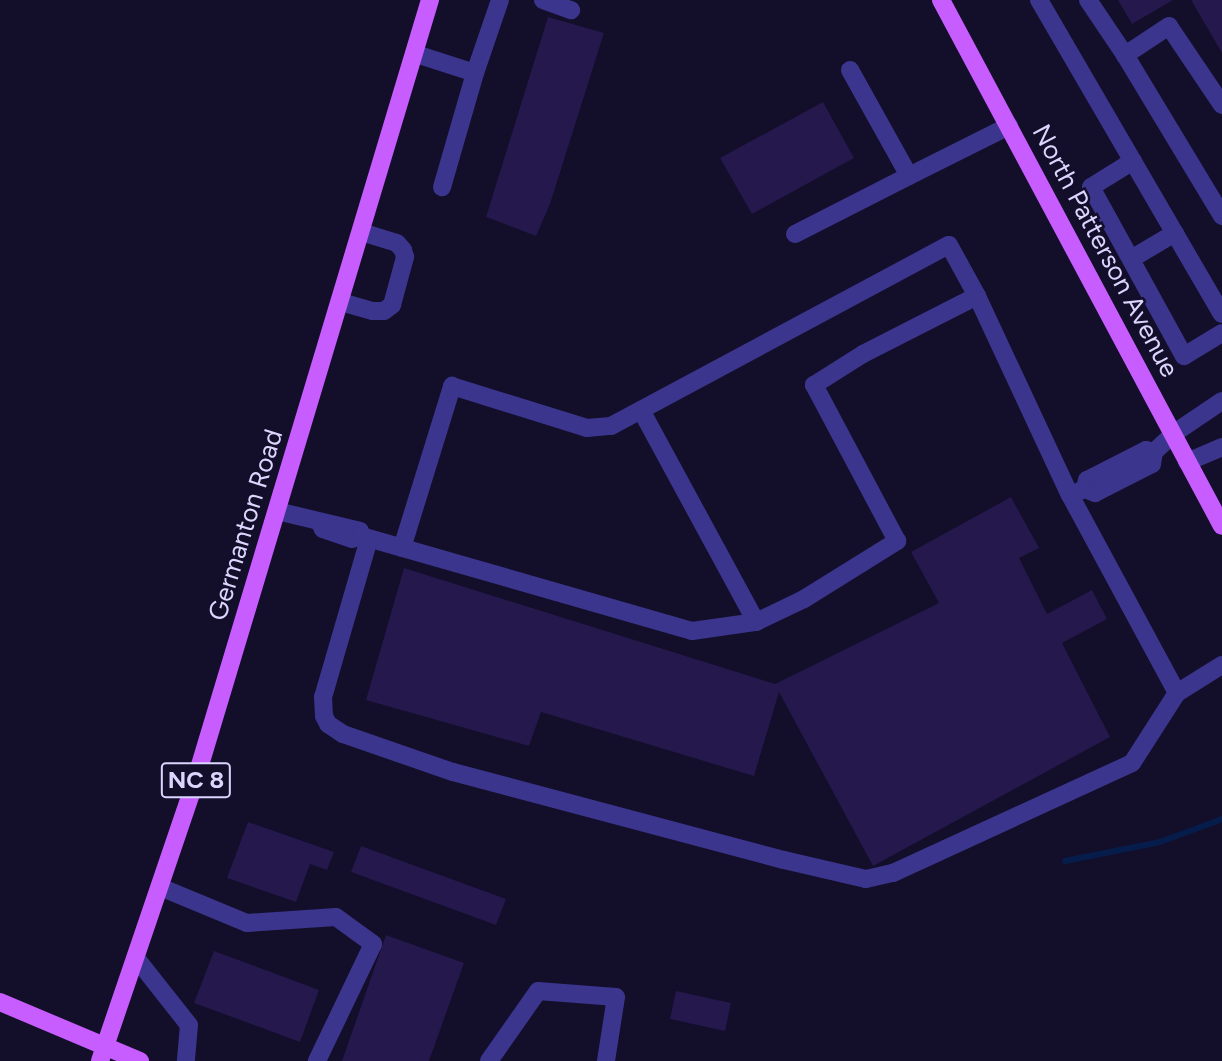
<!DOCTYPE html>
<style>
body{margin:0}
#map{position:relative;width:1222px;height:1061px;overflow:hidden;background:#130e2a;font-family:Figtree,sans-serif}
div>[style]{position:absolute}
[style*='--x']{left:calc(var(--x)*1px);top:calc(var(--y)*1px);width:calc(var(--w)*1px);rotate:calc(var(--a)*1deg)}
.stream>*{height:6px;margin:-3px;padding:0 3px;transform-origin:3px;border-radius:3px;background:#061d4b}
.building>*{inset:0;background:#24184c}
.minor>*{height:18px;margin:-9px;padding:0 9px;transform-origin:9px;border-radius:9px;background:#3b358d}
.major>*{height:18px;margin:-9px;padding:0 9px;transform-origin:9px;border-radius:9px;background:#c75dff}
span{translate:-50% -50%;white-space:nowrap;text-align:center;line-height:1.15;-webkit-text-stroke:5px #130e2a;paint-order:stroke}
.shield-label span{padding:2px 5px;background:#130e2a;border:2px solid;border-radius:5px;-webkit-text-stroke-width:0}
.shield-label{font-size:24px;color:#dcd6ff;font-weight:700}
.street-label{font-size:26px;color:#dcd6ff}
</style>
<div id="map">
<div class="stream">
<div style="--x:1065;--y:861;--w:97;--a:-11.3"></div>
<div style="--x:1160;--y:842;--w:66;--a:-20.4"></div>
</div>
<div class="building">
<div style="clip-path:polygon(1118px 0,1173px 0,1132px 24px)"></div>
<div style="clip-path:polygon(1191px 0,1222px 0,1222px 53px)"></div>
<div style="clip-path:polygon(548px 17px,604px 33px,550px 204px,536px 236px,486px 217px)"></div>
<div style="clip-path:polygon(823px 102px,854px 158px,752px 214px,720px 158px)"></div>
<div style="clip-path:polygon(1011px 497px,1039px 548px,1019px 558px,1047px 614px,1092px 590px,1107px 619px,1062px 643px,1110px 737px,873px 866px,779px 692px,754px 776px,541px 712px,529px 746px,366px 700px,404px 568px,775px 684px,939px 603px,911px 552px)"></div>
<div style="clip-path:polygon(248px 822px,334px 852px,327px 870px,310px 864px,296px 902px,227px 878px)"></div>
<div style="clip-path:polygon(361px 846px,506px 899px,496px 925px,351px 872px)"></div>
<div style="clip-path:polygon(386px 935px,464px 963px,429px 1061px,342px 1061px)"></div>
<div style="clip-path:polygon(214px 951px,319px 990px,300px 1042px,194px 1003px)"></div>
<div style="clip-path:polygon(676px 991px,731px 1003px,725px 1031px,670px 1019px)"></div>
</div>
<div class="minor">
<div style="--x:543;--y:0;--w:30;--a:20"></div>
<div style="--x:1039;--y:0;--w:363;--a:59.8"></div>
<div style="--x:1088;--y:0;--w:66;--a:56.1"></div>
<div style="--x:416;--y:54;--w:62;--a:17.9"></div>
<div style="--x:475;--y:73;--w:119;--a:106.1"></div>
<div style="--x:850;--y:70;--w:121;--a:60.9"></div>
<div style="--x:909;--y:176;--w:112;--a:-26.6"></div>
<div style="--x:475;--y:73;--w:77;--a:-71.1"></div>
<div style="--x:1222;--y:105;--w:95;--a:-123.9"></div>
<div style="--x:1169;--y:26;--w:53;--a:146.6"></div>
<div style="--x:1125;--y:55;--w:188;--a:58.9"></div>
<div style="--x:1133;--y:161;--w:49;--a:148.2"></div>
<div style="--x:1091;--y:187;--w:193;--a:61.2"></div>
<div style="--x:1184;--y:356;--w:44;--a:-31.2"></div>
<div style="--x:795;--y:234;--w:128;--a:-27"></div>
<div style="--x:1131;--y:259;--w:51;--a:-30.6"></div>
<div style="--x:341;--y:302;--w:33;--a:16"></div>
<div style="--x:373;--y:311;--w:11;--a:0"></div>
<div style="--x:384;--y:311;--w:10;--a:-37"></div>
<div style="--x:392;--y:305;--w:50;--a:-74.8"></div>
<div style="--x:405;--y:257;--w:7;--a:-106"></div>
<div style="--x:403;--y:250;--w:9;--a:-131"></div>
<div style="--x:397;--y:243;--w:37;--a:-163"></div>
<div style="--x:641;--y:410;--w:241;--a:61.5"></div>
<div style="--x:1154;--y:452;--w:8;--a:-166"></div>
<div style="--x:1146;--y:450;--w:66;--a:153"></div>
<div style="--x:1087;--y:480;--w:9;--a:103"></div>
<div style="--x:1085;--y:489;--w:11;--a:22"></div>
<div style="--x:1095;--y:493;--w:64;--a:-27"></div>
<div style="--x:1152;--y:464;--w:12;--a:-81"></div>
<div style="--x:1154;--y:452;--w:26;--a:-43"></div>
<div style="--x:1173;--y:434;--w:59;--a:-34"></div>
<div style="--x:1187;--y:462;--w:38;--a:-23"></div>
<div style="--x:1070;--y:495;--w:225;--a:61.6"></div>
<div style="--x:1177;--y:693;--w:53;--a:-31.9"></div>
<div style="--x:277;--y:511;--w:85;--a:13.5"></div>
<div style="--x:360;--y:531;--w:5;--a:79"></div>
<div style="--x:361;--y:536;--w:9;--a:162"></div>
<div style="--x:352;--y:539;--w:31;--a:-161"></div>
<div style="--x:323;--y:529;--w:7;--a:-117"></div>
<div style="--x:361;--y:536;--w:344;--a:16"></div>
<div style="--x:692;--y:631;--w:65;--a:-8"></div>
<div style="--x:756;--y:622;--w:53;--a:-25.6"></div>
<div style="--x:804;--y:599;--w:110;--a:-31.9"></div>
<div style="--x:897;--y:541;--w:177;--a:-118"></div>
<div style="--x:814;--y:385;--w:58;--a:-32.3"></div>
<div style="--x:863;--y:354;--w:128;--a:-27"></div>
<div style="--x:369;--y:539;--w:165;--a:106.2"></div>
<div style="--x:323;--y:697;--w:19;--a:87"></div>
<div style="--x:324;--y:716;--w:9;--a:63"></div>
<div style="--x:328;--y:724;--w:18;--a:34"></div>
<div style="--x:343;--y:734;--w:116;--a:19.1"></div>
<div style="--x:453;--y:772;--w:342;--a:14.9"></div>
<div style="--x:784;--y:860;--w:84;--a:13"></div>
<div style="--x:866;--y:879;--w:28;--a:-13"></div>
<div style="--x:893;--y:873;--w:263;--a:-24.7"></div>
<div style="--x:1132;--y:763;--w:83;--a:-57.3"></div>
<div style="--x:402;--y:548;--w:170;--a:-72.8"></div>
<div style="--x:452;--y:386;--w:141;--a:17.3"></div>
<div style="--x:587;--y:428;--w:24;--a:-5"></div>
<div style="--x:611;--y:426;--w:383;--a:-28.2"></div>
<div style="--x:949;--y:245;--w:58;--a:61.2"></div>
<div style="--x:977;--y:296;--w:220;--a:65"></div>
<div style="--x:1070;--y:495;--w:16;--a:-22"></div>
<div style="--x:160;--y:887;--w:94;--a:22.5"></div>
<div style="--x:247;--y:923;--w:89;--a:-3.9"></div>
<div style="--x:336;--y:917;--w:46;--a:36.1"></div>
<div style="--x:373;--y:944;--w:130;--a:115.6"></div>
<div style="--x:136;--y:958;--w:85;--a:51.7"></div>
<div style="--x:189;--y:1025;--w:36;--a:95"></div>
<div style="--x:489;--y:1061;--w:85;--a:-55"></div>
<div style="--x:538;--y:991;--w:78;--a:4.4"></div>
<div style="--x:616;--y:997;--w:65;--a:98.9"></div>
</div>
<div class="major">
<div style="--x:941;--y:0;--w:596;--a:61.89"></div>
<div style="--x:0;--y:1002;--w:152;--a:22.9"></div>
<div style="--x:100;--y:1061;--w:292;--a:-71.2"></div>
<div style="--x:194;--y:785;--w:820;--a:-73.27"></div>
</div>
<div class="shield-label">
<span style="left:196px;top:780px">NC 8</span>
</div>
<div class="street-label">
<span style="left:1105px;top:251px;rotate:62deg">North Patterson Avenue</span>
<span style="left:246px;top:525px;rotate:-73deg">Germanton Road</span>
</div>
</div>
